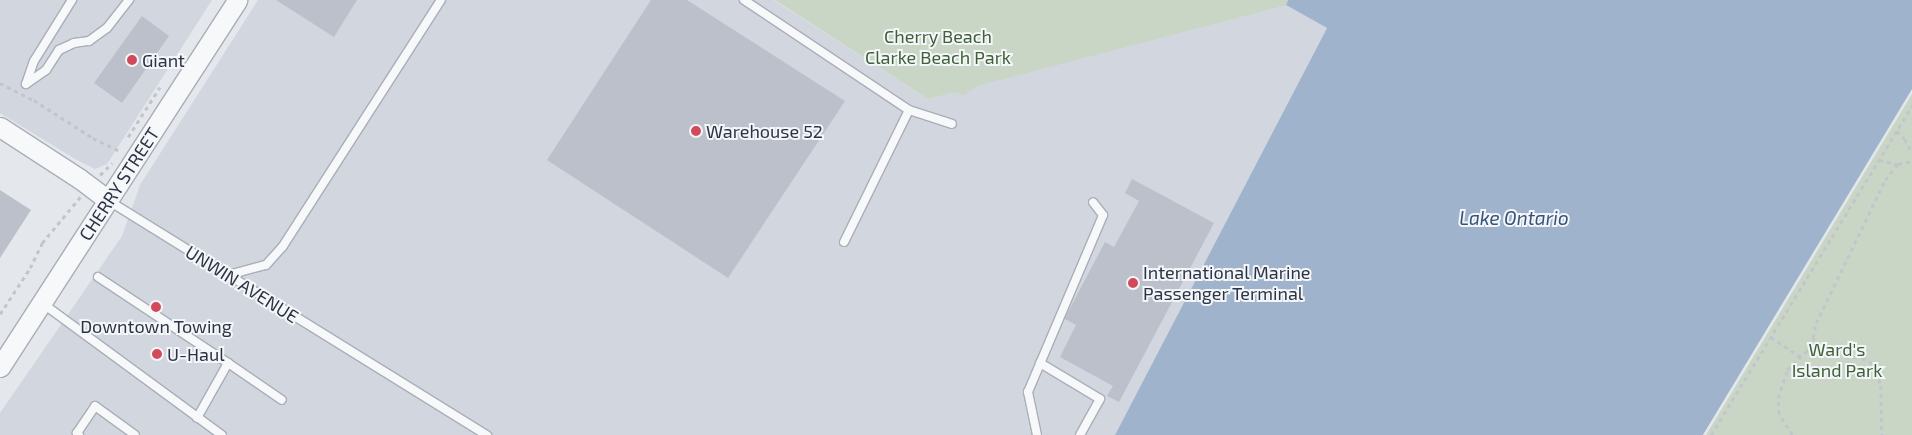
<!DOCTYPE html>
<style>
body{margin:0}
#map{position:relative;width:1912px;height:435px;overflow:hidden;background:#e4e7ec;font-family:"Exo 2",sans-serif}
div>[style]{position:absolute}
[style*='--x']{left:calc(var(--x)*1px);top:calc(var(--y)*1px);width:calc(var(--w)*1px);rotate:calc(var(--a)*1deg)}
.built>*{inset:0;background:#d2d6de}
.green>*{inset:0;background:#c9d6c5}
.water>*{inset:0;background:#9fb4cc}
.pier>*{inset:0;background:#e4e7ec}
.building>*{inset:0;background:#bbc0ca}
.path>*{height:2.5px;margin-top:-1.25px;transform-origin:0;background:repeating-linear-gradient(90deg,#c2c5cb 0 4px,transparent 0 8px)}
.roads{filter:drop-shadow(1px 0 #a9aeb7) drop-shadow(-1px 0 #a9aeb7) drop-shadow(0 1px #a9aeb7) drop-shadow(0 -1px #a9aeb7)}
.service>*{height:8px;margin:-4px;padding:0 4px;transform-origin:4px;border-radius:4px;background:#f7f8fa}
.tertiary>*{height:19px;margin:-9.5px;padding:0 9.5px;transform-origin:9.5px;border-radius:9.5px;background:#f7f8fa}
.dots>*{width:14px;height:14px;translate:-50% -50%;box-sizing:border-box;border:2px solid #f4f6f9;border-radius:50%}
span{translate:-50% -50%;white-space:nowrap;text-align:center;line-height:1.15;-webkit-text-stroke:4px #f4f6f9;paint-order:stroke}
.park-label{font-size:18px;color:#3f6138}
.poi-label{font-size:18px;color:#2b3445}
.left{translate:0 -50%;text-align:left}
.street-label{font-size:18px;color:#2b3445}
.water-label{font-size:19px;color:#34527a;font-style:italic}
</style>
<div id="map">
<div class="built">
<div style="clip-path:polygon(0 0,212px 0,107px 164px,95px 169px,75px 159px,0 113px)"></div>
<div style="clip-path:polygon(258px 0,774px 0,928px 99px,1272px 2px,1286px 5px,1327px 28px,1115px 435px,0 435px,0 413px,122px 236px,140px 185px)"></div>
</div>
<div class="green">
<div style="clip-path:polygon(775px 0,1288px 0,1286px 5px,977px 86px,964px 95px,955px 92px,928px 99px)"></div>
<div style="clip-path:polygon(1912px 90px,1912px 435px,1703px 435px)"></div>
</div>
<div class="water">
<div style="clip-path:polygon(1288px 0,1912px 0,1912px 89px,1703px 435px,1115px 435px,1327px 28px,1286px 5px)"></div>
</div>
<div class="pier">
<div style="clip-path:polygon(1912px 90px,1912px 94px,1706px 435px,1703px 435px)"></div>
</div>
<div class="building">
<div style="clip-path:polygon(276px 0,357px 0,334px 37px)"></div>
<div style="clip-path:polygon(651px 0,687px 0,845px 101px,728px 278px,547px 160px)"></div>
<div style="clip-path:polygon(142px 16px,169px 36px,122px 103px,94px 83px)"></div>
<div style="clip-path:polygon(1132px 179px,1214px 223px,1119px 402px,1107px 396px,1113px 386px,1060px 357px,1076px 325px,1065px 319px,1069px 310px,1105px 242px,1114px 247px,1139px 201px,1125px 193px)"></div>
<div style="clip-path:polygon(0 190px,31px 210px,0 258px)"></div>
</div>
<div class="path">
<div style="--x:0;--y:83;--w:38;--a:27"></div>
<div style="--x:34;--y:100;--w:70;--a:32.8"></div>
<div style="--x:93;--y:138;--w:30;--a:26"></div>
<div style="--x:1897;--y:131;--w:11;--a:45"></div>
<div style="--x:1905;--y:139;--w:15;--a:62"></div>
<div style="--x:128;--y:137;--w:59;--a:-57.4"></div>
<div style="--x:1879;--y:160;--w:19;--a:12"></div>
<div style="--x:1898;--y:164;--w:14;--a:-12"></div>
<div style="--x:100;--y:175;--w:17;--a:-45"></div>
<div style="--x:0;--y:314;--w:55;--a:-56.9"></div>
<div style="--x:30;--y:268;--w:28;--a:-64"></div>
<div style="--x:42;--y:243;--w:60;--a:-50.4"></div>
<div style="--x:1771;--y:337;--w:36;--a:34"></div>
<div style="--x:1814;--y:349;--w:11;--a:-95"></div>
<div style="--x:1813;--y:338;--w:15;--a:-79"></div>
<div style="--x:1816;--y:323;--w:159;--a:-64.2"></div>
<div style="--x:1885;--y:180;--w:21;--a:-51"></div>
<div style="--x:1711;--y:435;--w:386;--a:-58.6"></div>
<div style="--x:1792;--y:435;--w:25;--a:-122"></div>
<div style="--x:1779;--y:414;--w:16;--a:-94"></div>
<div style="--x:1778;--y:398;--w:29;--a:-72"></div>
<div style="--x:1787;--y:370;--w:28;--a:-44"></div>
<div style="--x:1807;--y:351;--w:7;--a:-16"></div>
<div style="--x:1814;--y:349;--w:17;--a:25"></div>
<div style="--x:1829;--y:356;--w:33;--a:3"></div>
<div style="--x:1862;--y:358;--w:13;--a:27"></div>
<div style="--x:1874;--y:364;--w:23;--a:72"></div>
<div style="--x:1881;--y:386;--w:49;--a:88.8"></div>
</div>
<div class="roads">
<div class="service">
<div style="--x:744;--y:0;--w:198;--a:33.7"></div>
<div style="--x:909;--y:110;--w:147;--a:116.2"></div>
<div style="--x:26;--y:84;--w:24;--a:-35"></div>
<div style="--x:46;--y:70;--w:24;--a:-57"></div>
<div style="--x:59;--y:50;--w:17;--a:-25"></div>
<div style="--x:74;--y:43;--w:15;--a:-8"></div>
<div style="--x:89;--y:41;--w:22;--a:-36"></div>
<div style="--x:107;--y:28;--w:36;--a:-52"></div>
<div style="--x:26;--y:84;--w:24;--a:-71"></div>
<div style="--x:34;--y:61;--w:72;--a:-58.1"></div>
<div style="--x:909;--y:110;--w:45;--a:18"></div>
<div style="--x:109;--y:201;--w:445;--a:31.8"></div>
<div style="--x:228;--y:275;--w:39;--a:-15"></div>
<div style="--x:266;--y:265;--w:25;--a:-48"></div>
<div style="--x:283;--y:246;--w:292;--a:-57.3"></div>
<div style="--x:98;--y:277;--w:156;--a:33.5"></div>
<div style="--x:228;--y:363;--w:63;--a:119.4"></div>
<div style="--x:42;--y:303;--w:223;--a:36.3"></div>
<div style="--x:228;--y:363;--w:65;--a:34.4"></div>
<div style="--x:1040;--y:363;--w:70;--a:31"></div>
<div style="--x:1100;--y:399;--w:41;--a:119.1"></div>
<div style="--x:79;--y:435;--w:3;--a:-135"></div>
<div style="--x:77;--y:433;--w:32;--a:-56"></div>
<div style="--x:95;--y:406;--w:49;--a:35.9"></div>
<div style="--x:1037;--y:435;--w:44;--a:-101.8"></div>
<div style="--x:1028;--y:392;--w:192;--a:-67"></div>
<div style="--x:1103;--y:215;--w:16;--a:-128"></div>
</div>
<div class="tertiary">
<div style="--x:0;--y:127;--w:95;--a:33"></div>
<div style="--x:80;--y:179;--w:36;--a:37"></div>
<div style="--x:0;--y:367;--w:437;--a:-57.1"></div>
</div>
</div>
<div class="dots">
<div style="left:132px;top:60px;background:#d1495b"></div>
<div style="left:696px;top:131px;background:#d1495b"></div>
<div style="left:1133px;top:283px;background:#d1495b"></div>
<div style="left:156px;top:307px;background:#d1495b"></div>
<div style="left:157px;top:354px;background:#d1495b"></div>
</div>
<div class="park-label">
<span style="left:938px;top:47px">Cherry Beach<br>Clarke Beach Park</span>
<span style="left:1837px;top:360px">Ward's<br>Island Park</span>
</div>
<div class="poi-label">
<span class="left" style="left:142px;top:60px">Giant</span>
<span class="left" style="left:706px;top:131px">Warehouse 52</span>
<span class="left" style="left:1143px;top:283px">International Marine<br>Passenger Terminal</span>
<span style="left:156px;top:326px">Downtown Towing</span>
<span class="left" style="left:167px;top:354px">U-Haul</span>
</div>
<div class="street-label">
<span style="left:119px;top:184px;rotate:-57deg">CHERRY STREET</span>
<span style="left:242px;top:284px;rotate:32deg">UNWIN AVENUE</span>
</div>
<div class="water-label">
<span style="left:1514px;top:218px">Lake Ontario</span>
</div>
</div>
